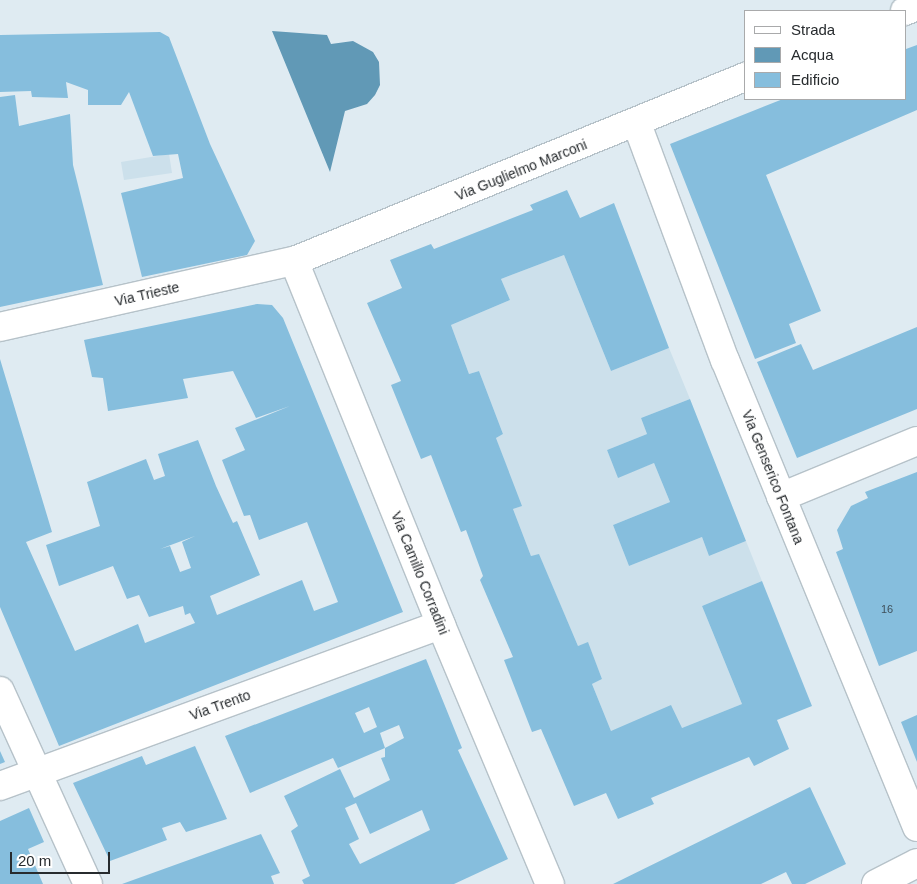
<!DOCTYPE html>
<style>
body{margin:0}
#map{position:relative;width:917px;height:884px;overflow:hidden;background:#dfebf2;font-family:Arial,sans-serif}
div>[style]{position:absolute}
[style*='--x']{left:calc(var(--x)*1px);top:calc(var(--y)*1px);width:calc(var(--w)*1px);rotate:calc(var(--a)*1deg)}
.built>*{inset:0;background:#cce0eb}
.water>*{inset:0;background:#6199b6}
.building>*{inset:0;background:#86bedd}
.roads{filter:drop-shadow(1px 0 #b6c2c9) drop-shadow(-1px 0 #b6c2c9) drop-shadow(0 1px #b6c2c9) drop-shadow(0 -1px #b6c2c9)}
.street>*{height:28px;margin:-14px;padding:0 14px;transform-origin:14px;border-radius:14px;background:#fff}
.secondary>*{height:28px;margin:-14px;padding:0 14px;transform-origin:14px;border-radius:14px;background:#fff}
span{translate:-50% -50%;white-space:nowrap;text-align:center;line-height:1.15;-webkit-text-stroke:4px #fff;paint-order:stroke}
.number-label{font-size:11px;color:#3f505a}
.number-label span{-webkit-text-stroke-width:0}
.street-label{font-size:14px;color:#272b2e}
.legend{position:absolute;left:744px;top:10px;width:162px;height:90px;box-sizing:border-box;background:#fff;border:1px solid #a9aaab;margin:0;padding:6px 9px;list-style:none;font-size:15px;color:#272b2e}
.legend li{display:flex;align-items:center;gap:10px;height:25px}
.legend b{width:25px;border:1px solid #a9aaab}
.scale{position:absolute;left:10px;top:852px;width:100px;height:22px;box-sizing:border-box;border:2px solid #272b2e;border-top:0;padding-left:6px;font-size:15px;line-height:18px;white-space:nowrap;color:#272b2e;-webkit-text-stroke:4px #fff;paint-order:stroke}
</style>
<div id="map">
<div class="built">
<div style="clip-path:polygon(169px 154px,172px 173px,124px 180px,121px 162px)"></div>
<div style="clip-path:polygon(564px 255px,611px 371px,669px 348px,690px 399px,641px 418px,647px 434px,607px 450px,618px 477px,654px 463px,670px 502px,613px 525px,629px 566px,702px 537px,709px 556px,746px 541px,762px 581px,702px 606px,742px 704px,682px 728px,611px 731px,592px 684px,602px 679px,588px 643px,578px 646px,539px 555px,531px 556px,513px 509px,521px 506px,496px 438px,503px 434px,479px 371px,469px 374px,451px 325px,510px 300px,501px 279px)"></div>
</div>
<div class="water">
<div style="clip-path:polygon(272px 31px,327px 35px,331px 44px,353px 41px,373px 52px,379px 62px,380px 85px,375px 95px,367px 104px,345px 111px,330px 172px)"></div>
</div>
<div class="building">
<div style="clip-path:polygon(160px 32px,169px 37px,210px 144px,255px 241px,247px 255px,142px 277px,121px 193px,183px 178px,178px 154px,153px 156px,129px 92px,121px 105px,88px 105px,88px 90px,66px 82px,68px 98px,32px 97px,31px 91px,0 92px,0 35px)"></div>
<div style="clip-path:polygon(917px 45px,917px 110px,766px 175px,821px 311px,789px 324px,796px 343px,755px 359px,670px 144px,783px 99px,906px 99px,906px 49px)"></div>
<div style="clip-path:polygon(15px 95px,19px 126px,70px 114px,73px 165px,103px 285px,0 307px,0 97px)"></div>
<div style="clip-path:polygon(567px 190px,580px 218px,614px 203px,669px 348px,611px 371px,564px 255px,501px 279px,510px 300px,451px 325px,469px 374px,479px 371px,503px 434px,496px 438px,522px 506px,513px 509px,531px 556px,539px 554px,578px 646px,588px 642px,602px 679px,592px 684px,611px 731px,671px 705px,682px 728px,742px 704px,702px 606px,762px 581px,812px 706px,777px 720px,789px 749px,754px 766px,749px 757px,651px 798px,654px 804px,618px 819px,606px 793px,574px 806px,541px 729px,532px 732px,504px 660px,513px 657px,480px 580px,483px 576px,466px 530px,461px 532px,431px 455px,421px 459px,391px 385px,401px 381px,367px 303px,402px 288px,390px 260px,431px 244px,434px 249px,533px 210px,530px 205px)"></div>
<div style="clip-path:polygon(evenodd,257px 304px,272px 305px,283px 318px,403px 612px,59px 746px,0 607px,0 359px,52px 532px,26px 542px,75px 651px,138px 624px,145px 643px,195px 623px,190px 613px,185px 615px,183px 606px,149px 617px,139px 595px,127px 599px,113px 566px,59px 586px,46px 545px,100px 526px,87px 482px,146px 459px,154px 480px,165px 476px,158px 454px,198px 440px,216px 486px,233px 523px,237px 521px,260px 575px,210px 596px,217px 615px,302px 580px,314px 611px,338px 602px,307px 522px,259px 540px,250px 515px,244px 516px,222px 460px,245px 450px,235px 428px,290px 406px,256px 418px,233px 371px,183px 379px,188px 398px,108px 411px,103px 378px,92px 377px,84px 340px,257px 304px,195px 536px,182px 542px,191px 568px,180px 572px,170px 546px,160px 549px,195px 536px)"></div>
<div style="clip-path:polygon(917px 327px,917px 409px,797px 458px,757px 362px,801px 344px,813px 370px)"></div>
<div style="clip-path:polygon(690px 399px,746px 541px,709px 556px,702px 537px,629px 566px,613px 525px,670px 502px,654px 463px,618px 478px,607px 450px,647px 434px,641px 418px)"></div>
<div style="clip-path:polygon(917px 472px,917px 651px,879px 666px,836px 552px,843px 549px,837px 530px,851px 506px,868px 498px,865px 492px)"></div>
<div style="clip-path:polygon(evenodd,426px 659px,462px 748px,458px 750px,508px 859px,454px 884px,304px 884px,302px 880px,310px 876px,291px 831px,298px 826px,284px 796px,340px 769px,354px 798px,390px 780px,381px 758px,385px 757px,385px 748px,404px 738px,399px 725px,380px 733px,385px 748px,338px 768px,333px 758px,250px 793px,225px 736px,426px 659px,369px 707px,377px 727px,364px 733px,355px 713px,369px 707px,426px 659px,356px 803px,370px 834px,422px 810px,430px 830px,360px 864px,349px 844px,359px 839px,345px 808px,356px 803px)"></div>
<div style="clip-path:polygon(917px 715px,917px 762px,901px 722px)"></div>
<div style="clip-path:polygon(195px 746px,227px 819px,186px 832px,180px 822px,162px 828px,167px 840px,110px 861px,73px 783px,142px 756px,146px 765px)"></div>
<div style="clip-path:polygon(0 751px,5px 762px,0 764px)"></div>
<div style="clip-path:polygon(810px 787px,846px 864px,805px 884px,792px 884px,786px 872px,761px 884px,613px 884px)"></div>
<div style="clip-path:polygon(29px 808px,44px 842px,28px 849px,43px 884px,0 884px,0 821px)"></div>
<div style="clip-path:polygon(261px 834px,280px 873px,271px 876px,274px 884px,122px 884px)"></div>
</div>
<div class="roads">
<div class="street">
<div style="--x:905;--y:11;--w:13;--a:-23"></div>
<div style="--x:637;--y:124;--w:252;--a:69.6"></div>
<div style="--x:725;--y:360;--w:505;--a:67.65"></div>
<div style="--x:294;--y:261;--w:488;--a:-22.2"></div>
<div style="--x:781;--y:497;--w:147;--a:-22.4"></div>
<div style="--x:0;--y:691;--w:212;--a:65.5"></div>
<div style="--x:0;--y:786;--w:469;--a:-20.1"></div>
<div style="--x:876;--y:884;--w:46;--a:-27.1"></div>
</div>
<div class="secondary">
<div style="--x:0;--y:327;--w:301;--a:-12.7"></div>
<div style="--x:294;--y:261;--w:393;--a:68"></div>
<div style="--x:441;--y:625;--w:281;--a:67.2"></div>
</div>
</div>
<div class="number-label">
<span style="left:887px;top:609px">16</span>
</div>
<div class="street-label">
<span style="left:521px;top:170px;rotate:-22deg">Via Guglielmo Marconi</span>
<span style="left:147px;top:294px;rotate:-13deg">Via Trieste</span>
<span style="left:773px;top:477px;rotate:68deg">Via Genserico Fontana</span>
<span style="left:420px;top:573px;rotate:68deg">Via Camillo Corradini</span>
<span style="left:220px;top:705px;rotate:-20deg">Via Trento</span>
</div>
<ul class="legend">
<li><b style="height:6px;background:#fff"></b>Strada</li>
<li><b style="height:14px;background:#6199b6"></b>Acqua</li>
<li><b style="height:14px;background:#86bedd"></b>Edificio</li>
</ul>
<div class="scale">20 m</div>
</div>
